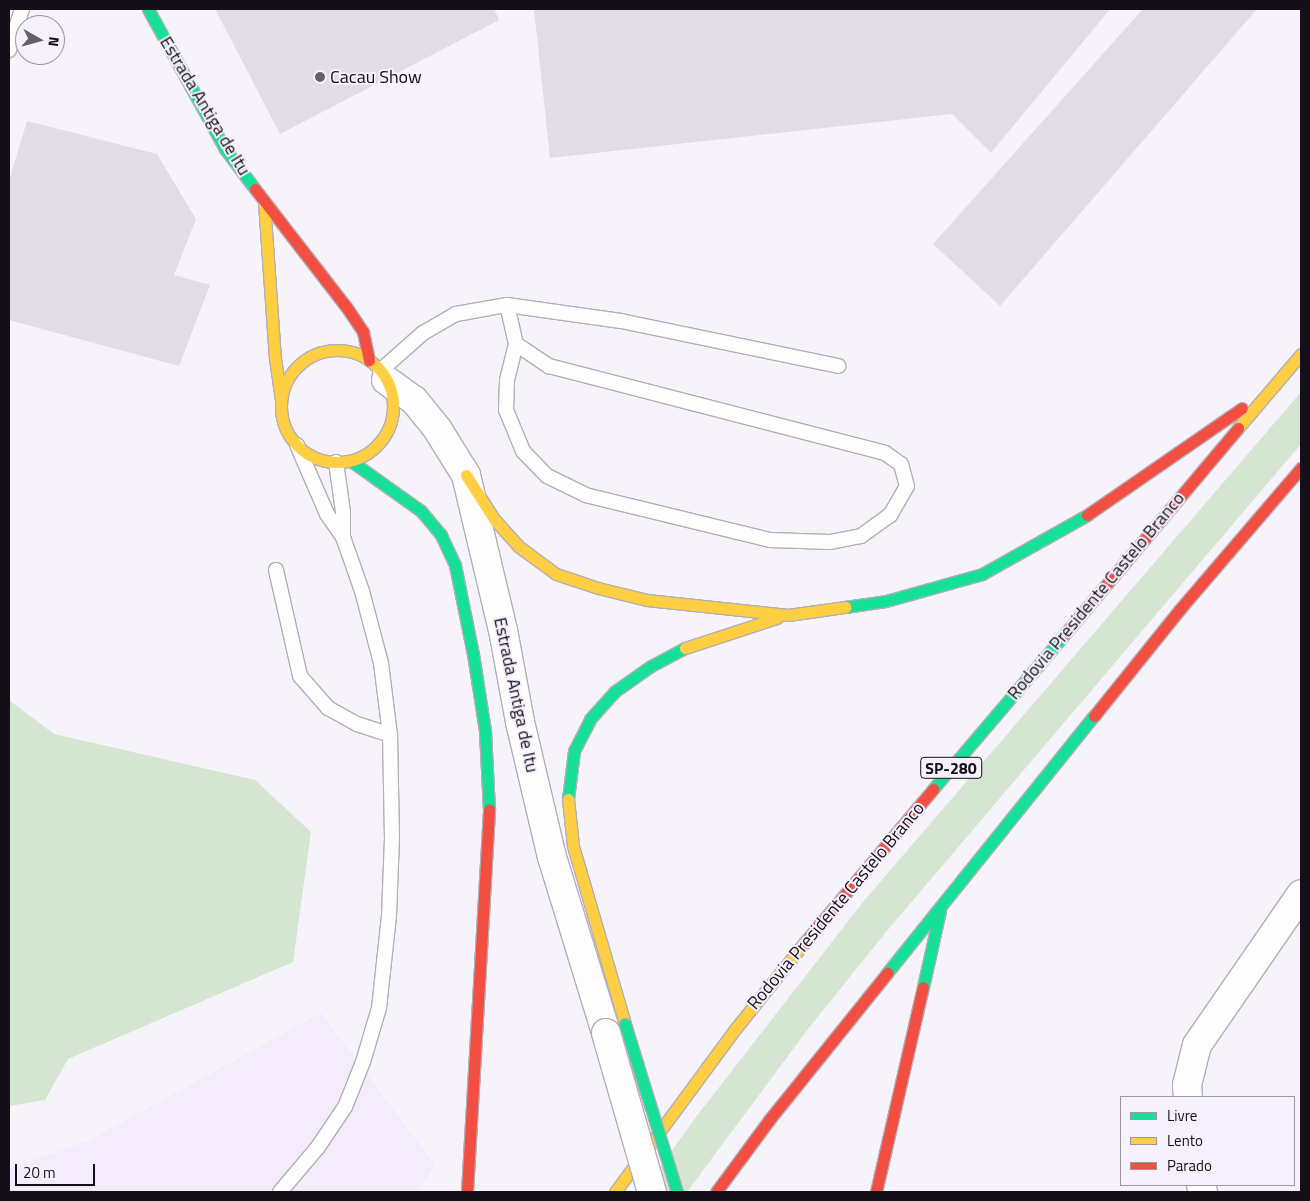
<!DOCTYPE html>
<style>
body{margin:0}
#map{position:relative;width:1310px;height:1201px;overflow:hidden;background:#f7f3fa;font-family:"Titillium Web",sans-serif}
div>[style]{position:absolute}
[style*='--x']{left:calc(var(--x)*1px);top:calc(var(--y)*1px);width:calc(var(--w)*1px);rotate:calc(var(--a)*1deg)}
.built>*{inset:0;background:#f4ebfc}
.green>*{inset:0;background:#d4e6d1}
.building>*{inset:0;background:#e2dce6}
.roads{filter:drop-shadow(1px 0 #b3aeb7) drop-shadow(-1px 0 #b3aeb7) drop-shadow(0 1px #b3aeb7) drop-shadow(0 -1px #b3aeb7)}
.lane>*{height:14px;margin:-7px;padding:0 7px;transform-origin:7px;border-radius:7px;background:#fefdfe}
.street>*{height:28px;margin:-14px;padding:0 14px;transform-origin:14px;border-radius:14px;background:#fefdfe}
.fast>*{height:11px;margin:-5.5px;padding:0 5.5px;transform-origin:5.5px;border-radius:5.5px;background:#16e098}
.slow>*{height:11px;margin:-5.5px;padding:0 5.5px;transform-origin:5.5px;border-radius:5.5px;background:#ffcf43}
.slow>.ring{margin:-5.5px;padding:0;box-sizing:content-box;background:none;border:11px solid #ffcf43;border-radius:50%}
.jam>*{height:11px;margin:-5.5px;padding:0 5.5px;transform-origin:5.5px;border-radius:5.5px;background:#f24e42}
.bridges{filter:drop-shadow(1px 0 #b3aeb7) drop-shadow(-1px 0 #b3aeb7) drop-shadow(0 1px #b3aeb7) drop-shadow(0 -1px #b3aeb7)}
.street-bridge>*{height:28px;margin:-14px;padding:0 14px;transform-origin:14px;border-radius:14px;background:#fefdfe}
.fast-bridge>*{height:11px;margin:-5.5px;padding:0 5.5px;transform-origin:5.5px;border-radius:5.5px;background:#16e098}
.dots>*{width:14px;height:14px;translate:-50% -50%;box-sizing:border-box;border:2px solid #f7f0fd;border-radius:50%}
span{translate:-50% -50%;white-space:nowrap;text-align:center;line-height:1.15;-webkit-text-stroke:4px #f7f0fd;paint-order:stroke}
.shield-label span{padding:1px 4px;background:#f7f0fd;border:1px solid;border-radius:4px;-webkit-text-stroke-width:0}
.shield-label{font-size:16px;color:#150f1a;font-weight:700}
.poi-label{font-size:18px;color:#150f1a}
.left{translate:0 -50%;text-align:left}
.street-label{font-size:18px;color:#150f1a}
.frame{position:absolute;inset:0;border:10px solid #150f1a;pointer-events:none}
.legend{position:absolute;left:1120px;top:1096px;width:175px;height:90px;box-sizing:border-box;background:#f7f0fd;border:1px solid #9d96a2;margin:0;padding:6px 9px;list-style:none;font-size:15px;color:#150f1a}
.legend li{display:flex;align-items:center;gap:10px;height:25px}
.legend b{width:25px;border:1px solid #9d96a2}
.north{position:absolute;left:15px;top:15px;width:50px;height:50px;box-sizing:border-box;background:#f7f0fd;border:1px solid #9d96a2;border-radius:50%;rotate:97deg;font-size:14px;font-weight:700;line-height:20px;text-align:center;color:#150f1a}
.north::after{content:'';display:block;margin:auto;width:18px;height:22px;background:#645f68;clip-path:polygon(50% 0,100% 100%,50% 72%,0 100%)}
.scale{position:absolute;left:15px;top:1164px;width:80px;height:22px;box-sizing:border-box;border:2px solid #150f1a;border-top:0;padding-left:6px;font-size:15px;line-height:18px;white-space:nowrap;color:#150f1a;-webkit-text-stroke:4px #f7f0fd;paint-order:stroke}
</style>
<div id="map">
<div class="built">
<div style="clip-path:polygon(321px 1013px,435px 1165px,418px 1192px,9px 1192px,9px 1169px,90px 1140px)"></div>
</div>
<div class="green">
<div style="clip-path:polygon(1301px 392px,1301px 444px,886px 932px,808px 1029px,687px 1192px,642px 1192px,696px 1117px,863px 902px)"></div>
<div style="clip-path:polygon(9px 700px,54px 734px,255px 780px,311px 832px,293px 962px,68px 1059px,45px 1100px,9px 1106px)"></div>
</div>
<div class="building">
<div style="clip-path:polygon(215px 9px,494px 9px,499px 20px,280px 134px)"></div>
<div style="clip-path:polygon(534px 9px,1110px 9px,991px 153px,952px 114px,550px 158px)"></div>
<div style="clip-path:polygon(1143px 9px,1257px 9px,1000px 306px,933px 244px)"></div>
<div style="clip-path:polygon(27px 121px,157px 154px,196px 219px,174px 275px,210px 285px,179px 366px,9px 320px,9px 181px)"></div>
</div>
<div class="roads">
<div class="lane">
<div style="--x:9;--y:50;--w:43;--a:-72.4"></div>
<div style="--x:507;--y:305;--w:40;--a:77"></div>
<div style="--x:516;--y:344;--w:40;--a:34"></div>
<div style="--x:549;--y:366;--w:347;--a:14.5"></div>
<div style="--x:885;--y:453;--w:19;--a:35"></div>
<div style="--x:901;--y:464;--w:23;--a:75"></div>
<div style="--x:907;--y:486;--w:34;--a:120"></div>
<div style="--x:890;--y:515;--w:36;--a:144"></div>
<div style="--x:861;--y:536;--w:32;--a:169"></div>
<div style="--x:830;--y:542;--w:60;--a:-178.1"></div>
<div style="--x:770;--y:540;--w:189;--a:-166.3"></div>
<div style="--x:586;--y:495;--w:43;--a:-154"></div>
<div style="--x:547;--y:476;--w:35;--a:-134"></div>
<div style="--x:523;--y:451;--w:44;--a:-112.5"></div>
<div style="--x:506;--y:410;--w:30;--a:-88"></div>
<div style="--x:507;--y:380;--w:37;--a:-76"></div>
<div style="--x:380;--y:371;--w:57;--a:-41.5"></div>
<div style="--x:423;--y:333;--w:38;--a:-30"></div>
<div style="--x:456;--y:314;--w:52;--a:-10"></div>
<div style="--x:507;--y:305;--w:115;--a:8"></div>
<div style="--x:621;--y:321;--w:222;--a:11.7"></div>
<div style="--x:336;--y:462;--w:50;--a:82"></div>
<div style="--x:343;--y:512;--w:25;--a:90"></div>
<div style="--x:276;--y:570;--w:109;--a:77.2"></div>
<div style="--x:300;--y:676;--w:43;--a:48.8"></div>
<div style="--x:328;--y:708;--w:33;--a:29"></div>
<div style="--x:357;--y:724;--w:35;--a:18"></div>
<div style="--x:280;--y:1192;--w:59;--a:-49.8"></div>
<div style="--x:318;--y:1147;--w:48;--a:-56"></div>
<div style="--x:345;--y:1107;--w:48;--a:-68.2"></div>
<div style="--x:363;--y:1062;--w:56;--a:-73.5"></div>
<div style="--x:379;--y:1008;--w:93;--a:-83.8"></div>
<div style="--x:389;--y:916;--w:78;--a:-87.8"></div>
<div style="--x:392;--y:838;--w:103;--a:-91.1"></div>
<div style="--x:390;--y:735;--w:73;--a:-97.1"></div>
<div style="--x:381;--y:663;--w:74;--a:-104.8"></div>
<div style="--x:362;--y:591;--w:57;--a:-109.4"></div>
<div style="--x:343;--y:537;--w:28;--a:-125"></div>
<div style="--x:327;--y:514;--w:75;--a:-113.5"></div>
</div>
<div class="street">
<div style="--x:386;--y:380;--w:34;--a:36"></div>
<div style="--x:414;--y:400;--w:38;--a:51"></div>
<div style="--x:438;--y:430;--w:53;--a:58.1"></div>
<div style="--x:466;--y:475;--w:159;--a:76.6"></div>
<div style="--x:503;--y:630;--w:94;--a:79.5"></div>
<div style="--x:520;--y:722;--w:139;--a:76.7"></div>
<div style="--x:552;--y:857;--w:184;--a:72.9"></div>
<div style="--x:1188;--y:1097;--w:12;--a:-95"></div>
<div style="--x:1187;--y:1085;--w:41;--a:-76"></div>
<div style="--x:1197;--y:1045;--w:183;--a:-55.4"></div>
<div style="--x:1201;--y:1185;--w:7;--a:74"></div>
</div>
<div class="fast">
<div style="--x:148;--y:9;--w:160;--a:61.2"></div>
<div style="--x:225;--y:149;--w:50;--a:53.1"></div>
<div style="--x:351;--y:461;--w:86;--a:35.5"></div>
<div style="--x:421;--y:511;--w:31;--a:50"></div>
<div style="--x:441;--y:535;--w:33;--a:65"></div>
<div style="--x:455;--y:565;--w:91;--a:78.6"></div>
<div style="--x:473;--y:654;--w:78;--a:81.1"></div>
<div style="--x:485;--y:731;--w:79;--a:87.1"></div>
<div style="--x:845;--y:607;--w:41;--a:-8.3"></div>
<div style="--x:886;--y:601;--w:100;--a:-15.7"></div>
<div style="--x:982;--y:574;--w:120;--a:-29.3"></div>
<div style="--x:933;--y:789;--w:201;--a:-49.6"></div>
<div style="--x:568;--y:799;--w:48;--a:-82.9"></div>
<div style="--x:574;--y:751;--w:36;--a:-63"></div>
<div style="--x:590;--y:719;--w:36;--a:-48"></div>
<div style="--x:614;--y:692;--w:45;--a:-35.1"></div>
<div style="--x:651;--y:666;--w:38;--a:-28"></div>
<div style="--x:887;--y:973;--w:330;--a:-51.2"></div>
<div style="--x:923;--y:987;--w:78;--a:-77.4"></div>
</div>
<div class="slow">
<div style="--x:264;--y:202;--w:156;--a:86"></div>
<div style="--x:275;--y:358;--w:42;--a:81.9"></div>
<div class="ring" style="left:281px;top:350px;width:101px;height:101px"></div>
<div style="--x:1238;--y:428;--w:97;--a:-49.6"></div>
<div style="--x:466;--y:475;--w:52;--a:57.5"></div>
<div style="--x:494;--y:519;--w:36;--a:48"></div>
<div style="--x:518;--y:546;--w:47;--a:36.4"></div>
<div style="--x:556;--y:574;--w:44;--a:18.4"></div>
<div style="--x:598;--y:588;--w:50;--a:13.8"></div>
<div style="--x:647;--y:600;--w:142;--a:6.1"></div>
<div style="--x:788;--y:615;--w:58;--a:-8"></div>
<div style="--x:685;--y:648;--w:97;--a:-18.1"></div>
<div style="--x:568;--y:799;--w:47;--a:83.9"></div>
<div style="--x:573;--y:846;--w:185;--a:73.7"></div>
<div style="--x:615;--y:1192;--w:204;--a:-53.6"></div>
<div style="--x:736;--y:1028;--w:109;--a:-51.3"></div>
</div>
<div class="jam">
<div style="--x:255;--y:189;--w:150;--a:52.3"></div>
<div style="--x:347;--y:308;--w:29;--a:56"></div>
<div style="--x:363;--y:332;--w:29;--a:78"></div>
<div style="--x:1087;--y:515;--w:188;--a:-34.6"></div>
<div style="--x:1063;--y:636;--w:272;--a:-49.9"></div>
<div style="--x:1094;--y:716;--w:137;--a:-51.2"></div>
<div style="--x:1180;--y:609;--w:186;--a:-49.4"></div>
<div style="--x:804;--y:943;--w:201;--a:-50"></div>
<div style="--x:467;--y:1192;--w:383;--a:-86.7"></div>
<div style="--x:716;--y:1192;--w:89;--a:-53.6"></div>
<div style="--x:769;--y:1120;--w:189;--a:-51.2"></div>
<div style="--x:876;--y:1192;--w:210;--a:-77.1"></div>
</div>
</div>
<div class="bridges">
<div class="street-bridge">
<div style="--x:606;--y:1033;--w:166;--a:73.9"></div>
</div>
<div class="fast-bridge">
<div style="--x:625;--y:1024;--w:176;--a:72.8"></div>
</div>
</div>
<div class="dots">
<div style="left:320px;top:77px;background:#645f68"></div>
</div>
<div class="shield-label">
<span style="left:951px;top:768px">SP-280</span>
</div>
<div class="poi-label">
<span class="left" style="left:330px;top:77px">Cacau Show</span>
</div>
<div class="street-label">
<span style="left:205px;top:106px;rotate:59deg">Estrada Antiga de Itu</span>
<span style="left:1096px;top:596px;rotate:-50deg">Rodovia Presidente Castelo Branco</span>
<span style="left:516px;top:695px;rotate:78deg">Estrada Antiga de Itu</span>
<span style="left:836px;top:906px;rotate:-50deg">Rodovia Presidente Castelo Branco</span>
</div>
<div class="frame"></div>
<ul class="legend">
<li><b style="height:6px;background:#16e098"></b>Livre</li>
<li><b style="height:6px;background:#ffcf43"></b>Lento</li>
<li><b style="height:6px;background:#f24e42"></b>Parado</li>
</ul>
<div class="north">N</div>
<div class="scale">20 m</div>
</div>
